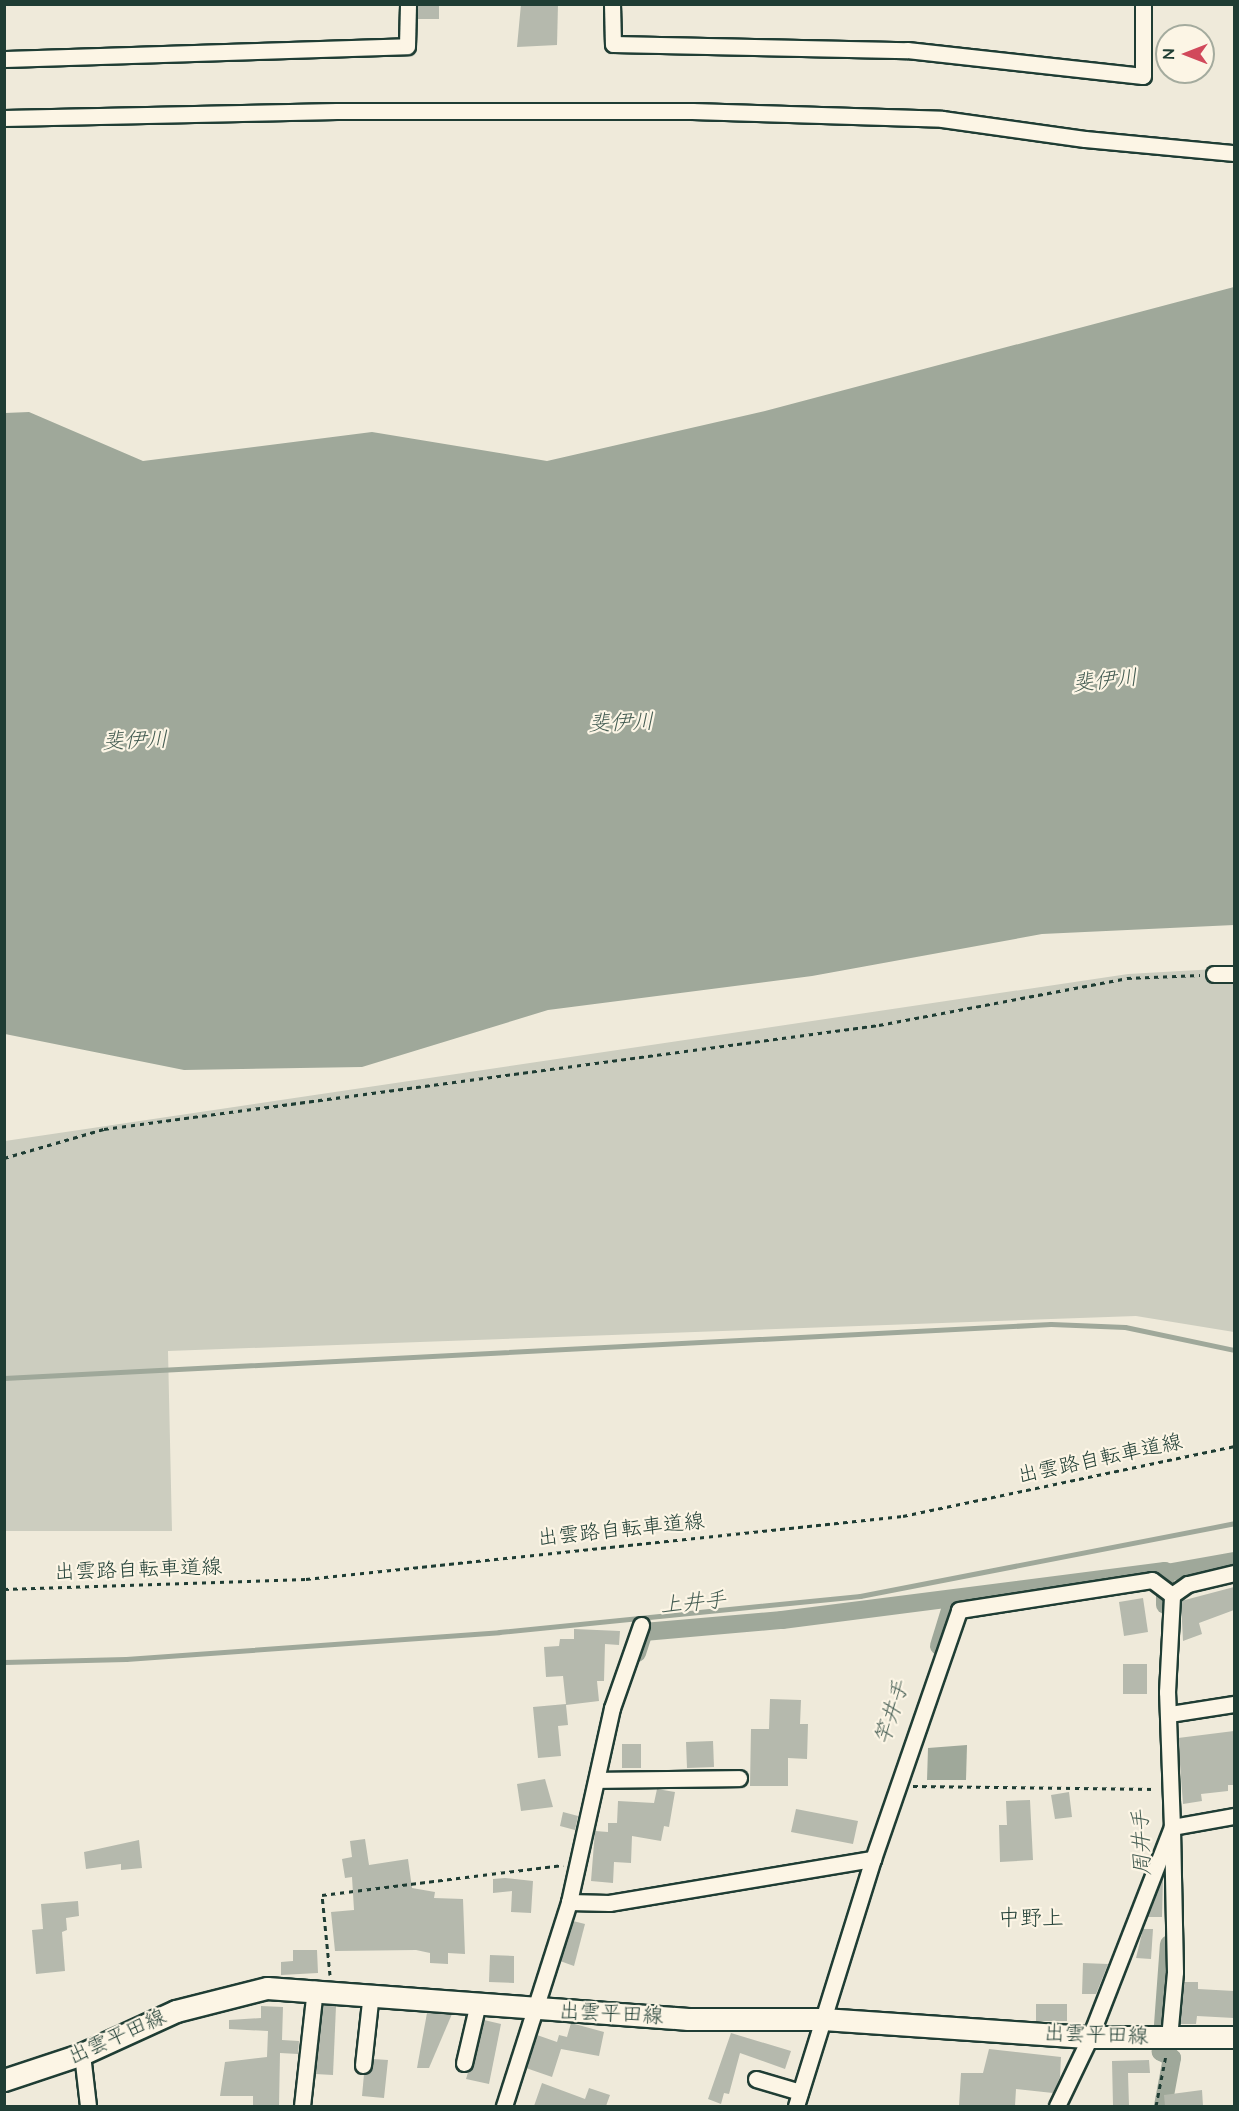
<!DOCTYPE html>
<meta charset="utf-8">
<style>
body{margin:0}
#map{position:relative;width:1239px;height:2111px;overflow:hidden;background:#efeada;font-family:"Architects Daughter","Klee One",sans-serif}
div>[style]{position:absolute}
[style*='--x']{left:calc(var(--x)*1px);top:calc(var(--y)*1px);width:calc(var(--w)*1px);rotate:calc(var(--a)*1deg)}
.green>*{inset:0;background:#cccdbf}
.water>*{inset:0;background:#9fa89a}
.stream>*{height:5px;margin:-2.5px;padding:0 2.5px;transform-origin:2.5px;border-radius:2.5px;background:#9fa89a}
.canal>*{height:18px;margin:-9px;padding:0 9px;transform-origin:9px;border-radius:9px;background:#9fa89a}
.building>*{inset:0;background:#b5b9ad}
.path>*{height:3px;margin-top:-1.5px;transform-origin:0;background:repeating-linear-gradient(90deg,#1f3d34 0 4.5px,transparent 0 9px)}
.roads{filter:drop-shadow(2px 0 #1f3d34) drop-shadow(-2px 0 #1f3d34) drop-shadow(0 2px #1f3d34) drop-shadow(0 -2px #1f3d34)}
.street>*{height:15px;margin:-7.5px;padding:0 7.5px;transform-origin:7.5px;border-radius:7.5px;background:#fcf5e5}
.secondary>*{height:21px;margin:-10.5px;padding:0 10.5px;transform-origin:10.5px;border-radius:10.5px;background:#fcf5e5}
span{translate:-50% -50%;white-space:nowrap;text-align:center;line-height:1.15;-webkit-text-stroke:4.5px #fcf5e5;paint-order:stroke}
.street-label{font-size:21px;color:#1f3d34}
.water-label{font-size:22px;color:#455d53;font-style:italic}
.neighbourhood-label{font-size:22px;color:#1f3d34}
.frame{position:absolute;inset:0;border:6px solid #1f3d34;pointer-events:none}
.north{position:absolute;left:1155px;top:24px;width:60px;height:60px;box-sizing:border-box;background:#fcf5e5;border:2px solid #a4ab9e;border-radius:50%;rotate:270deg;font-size:16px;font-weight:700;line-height:24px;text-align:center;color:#1f3d34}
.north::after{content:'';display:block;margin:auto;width:21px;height:27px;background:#d1495b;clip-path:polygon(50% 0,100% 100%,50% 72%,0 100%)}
</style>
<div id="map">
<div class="green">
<div style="clip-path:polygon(1234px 968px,1234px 1332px,1136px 1316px,168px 1351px,172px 1531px,5px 1531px,5px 1141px,1128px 974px)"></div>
</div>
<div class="water">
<div style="clip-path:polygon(1234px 287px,1234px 925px,1042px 934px,812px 976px,548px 1010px,362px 1067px,184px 1070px,5px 1034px,5px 413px,29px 412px,143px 461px,372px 432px,547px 461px,765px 411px)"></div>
<div style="clip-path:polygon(967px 1745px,966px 1780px,927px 1780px,928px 1748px)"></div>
</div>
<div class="stream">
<div style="--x:4;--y:1378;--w:1048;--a:-2.95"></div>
<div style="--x:1051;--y:1324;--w:74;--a:2.3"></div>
<div style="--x:1125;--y:1327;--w:111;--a:11.9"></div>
<div style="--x:4;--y:1662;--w:122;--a:-1.4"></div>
<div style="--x:126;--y:1659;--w:374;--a:-4.1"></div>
<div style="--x:499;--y:1632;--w:363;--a:-5.7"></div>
<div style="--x:860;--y:1596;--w:381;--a:-11"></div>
</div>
<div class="canal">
<div style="--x:1155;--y:1575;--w:80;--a:-10"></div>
<div style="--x:939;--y:1646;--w:37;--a:-73"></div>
<div style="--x:950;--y:1611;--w:22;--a:-18"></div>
<div style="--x:637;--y:1653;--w:22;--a:-72"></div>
<div style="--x:644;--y:1632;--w:139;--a:-5"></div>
<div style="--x:782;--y:1620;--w:386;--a:-7.3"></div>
<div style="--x:1165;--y:1571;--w:34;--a:90"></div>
<div style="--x:1163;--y:2106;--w:49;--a:-79.4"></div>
<div style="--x:1172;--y:2058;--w:13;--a:-151"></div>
<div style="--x:1161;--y:2052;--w:108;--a:-85.8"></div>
</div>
<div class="building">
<div style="clip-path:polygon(418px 4px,439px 4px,439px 19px,417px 19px)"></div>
<div style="clip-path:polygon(521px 4px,558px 4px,557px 45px,517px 47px)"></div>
<div style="clip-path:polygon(1234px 1587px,1234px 1610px,1199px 1623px,1202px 1634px,1183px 1641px,1181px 1601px)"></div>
<div style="clip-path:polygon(1143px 1598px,1148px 1632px,1124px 1636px,1119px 1602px)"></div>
<div style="clip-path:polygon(574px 1629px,620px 1631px,619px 1645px,605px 1644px,604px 1681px,597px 1681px,599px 1701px,566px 1705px,568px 1725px,558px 1726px,561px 1756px,538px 1758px,533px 1707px,566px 1704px,563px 1676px,546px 1677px,544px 1647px,559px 1646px,560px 1639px,574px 1639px)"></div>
<div style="clip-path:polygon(1123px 1664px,1147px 1664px,1147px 1694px,1123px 1694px)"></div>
<div style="clip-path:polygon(770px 1699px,801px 1700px,800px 1724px,808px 1724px,807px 1759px,788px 1758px,788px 1786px,750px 1786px,751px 1729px,769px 1729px)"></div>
<div style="clip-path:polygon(1234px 1731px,1234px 1785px,1228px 1785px,1228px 1791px,1201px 1794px,1202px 1801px,1183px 1804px,1178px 1738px)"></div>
<div style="clip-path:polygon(713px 1741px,714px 1767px,687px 1768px,686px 1742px)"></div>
<div style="clip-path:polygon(622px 1744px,641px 1744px,641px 1768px,622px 1768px)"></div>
<div style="clip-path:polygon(545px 1779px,553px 1807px,521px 1811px,517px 1784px)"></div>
<div style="clip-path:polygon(657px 1789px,675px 1792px,669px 1827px,664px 1826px,661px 1841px,632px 1836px,631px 1863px,614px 1862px,613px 1883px,591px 1881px,595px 1831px,608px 1832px,608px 1823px,617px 1823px,618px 1801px,654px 1803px)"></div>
<div style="clip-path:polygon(1069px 1792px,1072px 1817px,1055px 1819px,1051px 1795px)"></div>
<div style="clip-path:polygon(1030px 1800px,1033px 1860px,1000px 1862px,999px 1825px,1007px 1825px,1006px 1801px)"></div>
<div style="clip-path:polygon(796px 1809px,858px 1821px,853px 1844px,791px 1832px)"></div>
<div style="clip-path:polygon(563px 1812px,578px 1816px,575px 1830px,560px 1826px)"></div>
<div style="clip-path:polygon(365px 1839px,369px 1865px,408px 1859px,412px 1888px,435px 1892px,434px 1898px,463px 1899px,465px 1954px,448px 1953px,448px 1964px,430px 1963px,430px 1953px,416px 1950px,335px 1951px,331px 1912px,354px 1910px,352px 1877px,345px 1878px,342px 1859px,352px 1857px,350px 1841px)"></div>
<div style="clip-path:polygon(139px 1840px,142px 1868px,121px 1870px,121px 1864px,86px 1869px,84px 1852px)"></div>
<div style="clip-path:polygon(1163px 1876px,1162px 1917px,1147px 1917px)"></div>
<div style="clip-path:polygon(505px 1878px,533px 1881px,531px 1913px,511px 1912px,512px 1891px,493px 1893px,493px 1879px)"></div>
<div style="clip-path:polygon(78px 1901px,79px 1916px,66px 1918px,67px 1930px,62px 1932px,65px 1971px,36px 1974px,32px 1930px,43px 1929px,41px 1904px)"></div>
<div style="clip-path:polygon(573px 1921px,585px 1924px,574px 1966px,560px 1961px)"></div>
<div style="clip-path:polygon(1143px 1929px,1153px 1929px,1151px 1959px,1136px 1958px)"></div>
<div style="clip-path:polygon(293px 1950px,317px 1950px,318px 1973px,281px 1975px,281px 1962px,293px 1961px)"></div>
<div style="clip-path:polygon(490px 1955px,514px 1956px,514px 1983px,489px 1982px)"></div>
<div style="clip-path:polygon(1083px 1963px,1108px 1964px,1096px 1994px,1082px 1994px)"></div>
<div style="clip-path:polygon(1184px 1982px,1198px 1982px,1198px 1989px,1234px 1991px,1234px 2018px,1197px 2016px,1196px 2024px,1180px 2024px)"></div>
<div style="clip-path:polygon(1036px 2004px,1067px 2004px,1067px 2021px,1036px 2021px)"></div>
<div style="clip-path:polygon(323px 2005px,336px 2006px,333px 2075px,315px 2074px)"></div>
<div style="clip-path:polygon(261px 2006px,283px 2007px,282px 2040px,299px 2041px,298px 2054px,280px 2053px,279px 2106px,253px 2106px,253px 2096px,220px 2096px,225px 2062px,267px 2057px,268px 2031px,229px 2029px,229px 2020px,261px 2018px)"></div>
<div style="clip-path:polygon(427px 2013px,452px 2014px,429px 2068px,417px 2068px)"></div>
<div style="clip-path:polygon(484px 2020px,501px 2024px,489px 2084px,466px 2079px)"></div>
<div style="clip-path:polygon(571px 2023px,604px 2032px,599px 2056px,561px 2049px,552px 2077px,526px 2068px,537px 2035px,557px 2042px,559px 2035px,567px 2037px)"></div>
<div style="clip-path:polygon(731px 2033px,791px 2051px,785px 2069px,740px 2053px,729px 2094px,724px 2093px,721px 2104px,708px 2099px)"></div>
<div style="clip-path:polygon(989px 2049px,1061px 2057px,1060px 2077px,1053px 2093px,1016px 2089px,1015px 2106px,959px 2106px,961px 2073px,983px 2073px)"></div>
<div style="clip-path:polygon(373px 2059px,388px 2060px,384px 2098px,362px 2096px,364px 2074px,371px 2070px)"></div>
<div style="clip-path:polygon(1149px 2060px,1150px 2073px,1128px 2073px,1129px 2106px,1113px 2106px,1112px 2061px)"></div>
<div style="clip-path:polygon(542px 2083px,585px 2099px,589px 2088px,610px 2095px,606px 2106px,534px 2106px)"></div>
<div style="clip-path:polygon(1202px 2090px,1203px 2106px,1165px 2106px,1164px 2095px)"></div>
</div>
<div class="path">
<div style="--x:4;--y:1158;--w:104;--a:-16.2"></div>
<div style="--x:104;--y:1129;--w:782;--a:-7.64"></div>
<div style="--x:879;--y:1025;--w:252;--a:-10.7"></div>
<div style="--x:1127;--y:978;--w:73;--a:-2.4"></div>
<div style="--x:4;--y:1589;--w:302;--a:-1.9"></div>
<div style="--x:306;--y:1579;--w:600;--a:-6.02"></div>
<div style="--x:903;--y:1516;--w:338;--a:-11.9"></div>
<div style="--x:913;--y:1786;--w:242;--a:0.7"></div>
<div style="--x:330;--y:1975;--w:80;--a:-95.7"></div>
<div style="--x:322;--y:1895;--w:243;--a:-7.1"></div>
<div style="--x:1156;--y:2106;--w:52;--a:-78.9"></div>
</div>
<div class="roads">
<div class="street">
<div style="--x:612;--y:4;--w:40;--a:88.6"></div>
<div style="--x:613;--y:44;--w:294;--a:1.2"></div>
<div style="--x:907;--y:50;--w:237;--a:6.3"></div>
<div style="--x:1143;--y:76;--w:72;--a:-90"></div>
<div style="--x:4;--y:59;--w:403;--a:-1.8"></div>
<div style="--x:407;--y:46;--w:42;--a:-88.6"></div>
<div style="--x:4;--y:118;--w:333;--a:-1.2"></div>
<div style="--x:337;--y:111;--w:355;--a:0"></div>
<div style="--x:692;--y:111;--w:250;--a:1.8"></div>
<div style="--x:942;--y:119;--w:144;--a:8"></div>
<div style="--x:1085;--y:139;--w:150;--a:5.4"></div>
<div style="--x:1214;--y:974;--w:20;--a:0"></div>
<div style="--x:1170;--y:1714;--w:65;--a:-8.9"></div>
<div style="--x:597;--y:1780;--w:142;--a:-0.8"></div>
<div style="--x:569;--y:1902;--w:40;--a:1.4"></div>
<div style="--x:609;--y:1903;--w:268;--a:-9.5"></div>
<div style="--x:1169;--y:2038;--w:66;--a:-84.8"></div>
<div style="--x:1175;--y:1972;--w:145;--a:-91.2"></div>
<div style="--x:1172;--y:1827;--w:63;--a:-10.1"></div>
<div style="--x:82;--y:2054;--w:52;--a:83.4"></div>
<div style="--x:464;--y:2063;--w:62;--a:-76.9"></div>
<div style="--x:363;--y:2065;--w:72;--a:-83.7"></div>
<div style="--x:756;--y:2079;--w:46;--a:16.5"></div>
<div style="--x:302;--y:2106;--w:118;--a:-83.7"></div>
<div style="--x:504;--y:2106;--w:214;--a:-72.3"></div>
<div style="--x:569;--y:1902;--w:199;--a:-77.5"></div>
<div style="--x:612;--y:1708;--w:88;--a:-70.7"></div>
<div style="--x:796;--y:2106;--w:259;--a:-72.7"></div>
<div style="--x:873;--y:1859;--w:263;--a:-70.9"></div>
<div style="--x:959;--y:1610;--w:195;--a:-8.8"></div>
<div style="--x:1152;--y:1580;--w:25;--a:37"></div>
<div style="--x:1057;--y:2106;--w:76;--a:-64.4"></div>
<div style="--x:1090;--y:2037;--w:225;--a:-68.7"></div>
<div style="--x:1172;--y:1827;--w:135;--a:-92.1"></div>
<div style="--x:1167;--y:1692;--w:97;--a:-87"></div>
<div style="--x:1172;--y:1595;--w:19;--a:-35"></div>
<div style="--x:1188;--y:1584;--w:47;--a:-13.4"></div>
</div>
<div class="secondary">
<div style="--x:4;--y:2080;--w:82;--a:-18.4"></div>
<div style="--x:82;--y:2054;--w:103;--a:-24.6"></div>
<div style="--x:176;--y:2011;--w:94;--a:-14.2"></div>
<div style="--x:267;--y:1988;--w:422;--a:4.2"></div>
<div style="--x:688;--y:2019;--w:135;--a:0"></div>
<div style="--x:823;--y:2019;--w:268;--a:3.9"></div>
<div style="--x:1090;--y:2037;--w:144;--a:0"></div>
</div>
</div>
<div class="street-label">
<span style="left:1100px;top:1459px;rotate:-12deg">出雲路自転車道線</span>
<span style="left:621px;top:1530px;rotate:-6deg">出雲路自転車道線</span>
<span style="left:138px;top:1570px;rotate:-2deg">出雲路自転車道線</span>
<span style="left:611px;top:2014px;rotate:3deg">出雲平田線</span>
<span style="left:1096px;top:2035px;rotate:2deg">出雲平田線</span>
<span style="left:117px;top:2037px;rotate:-24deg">出雲平田線</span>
</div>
<div class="water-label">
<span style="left:1105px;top:681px;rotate:-6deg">斐伊川</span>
<span style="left:621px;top:723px;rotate:-2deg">斐伊川</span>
<span style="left:135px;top:741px;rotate:-2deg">斐伊川</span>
<span style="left:693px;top:1603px;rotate:-5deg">上井手</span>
<span style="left:892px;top:1713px;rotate:-72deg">竿井手</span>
<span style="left:1142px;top:1843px;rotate:-92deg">周井手</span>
</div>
<div class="neighbourhood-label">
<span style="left:1031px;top:1919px">中野上</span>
</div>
<div class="frame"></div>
<div class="north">N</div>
</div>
